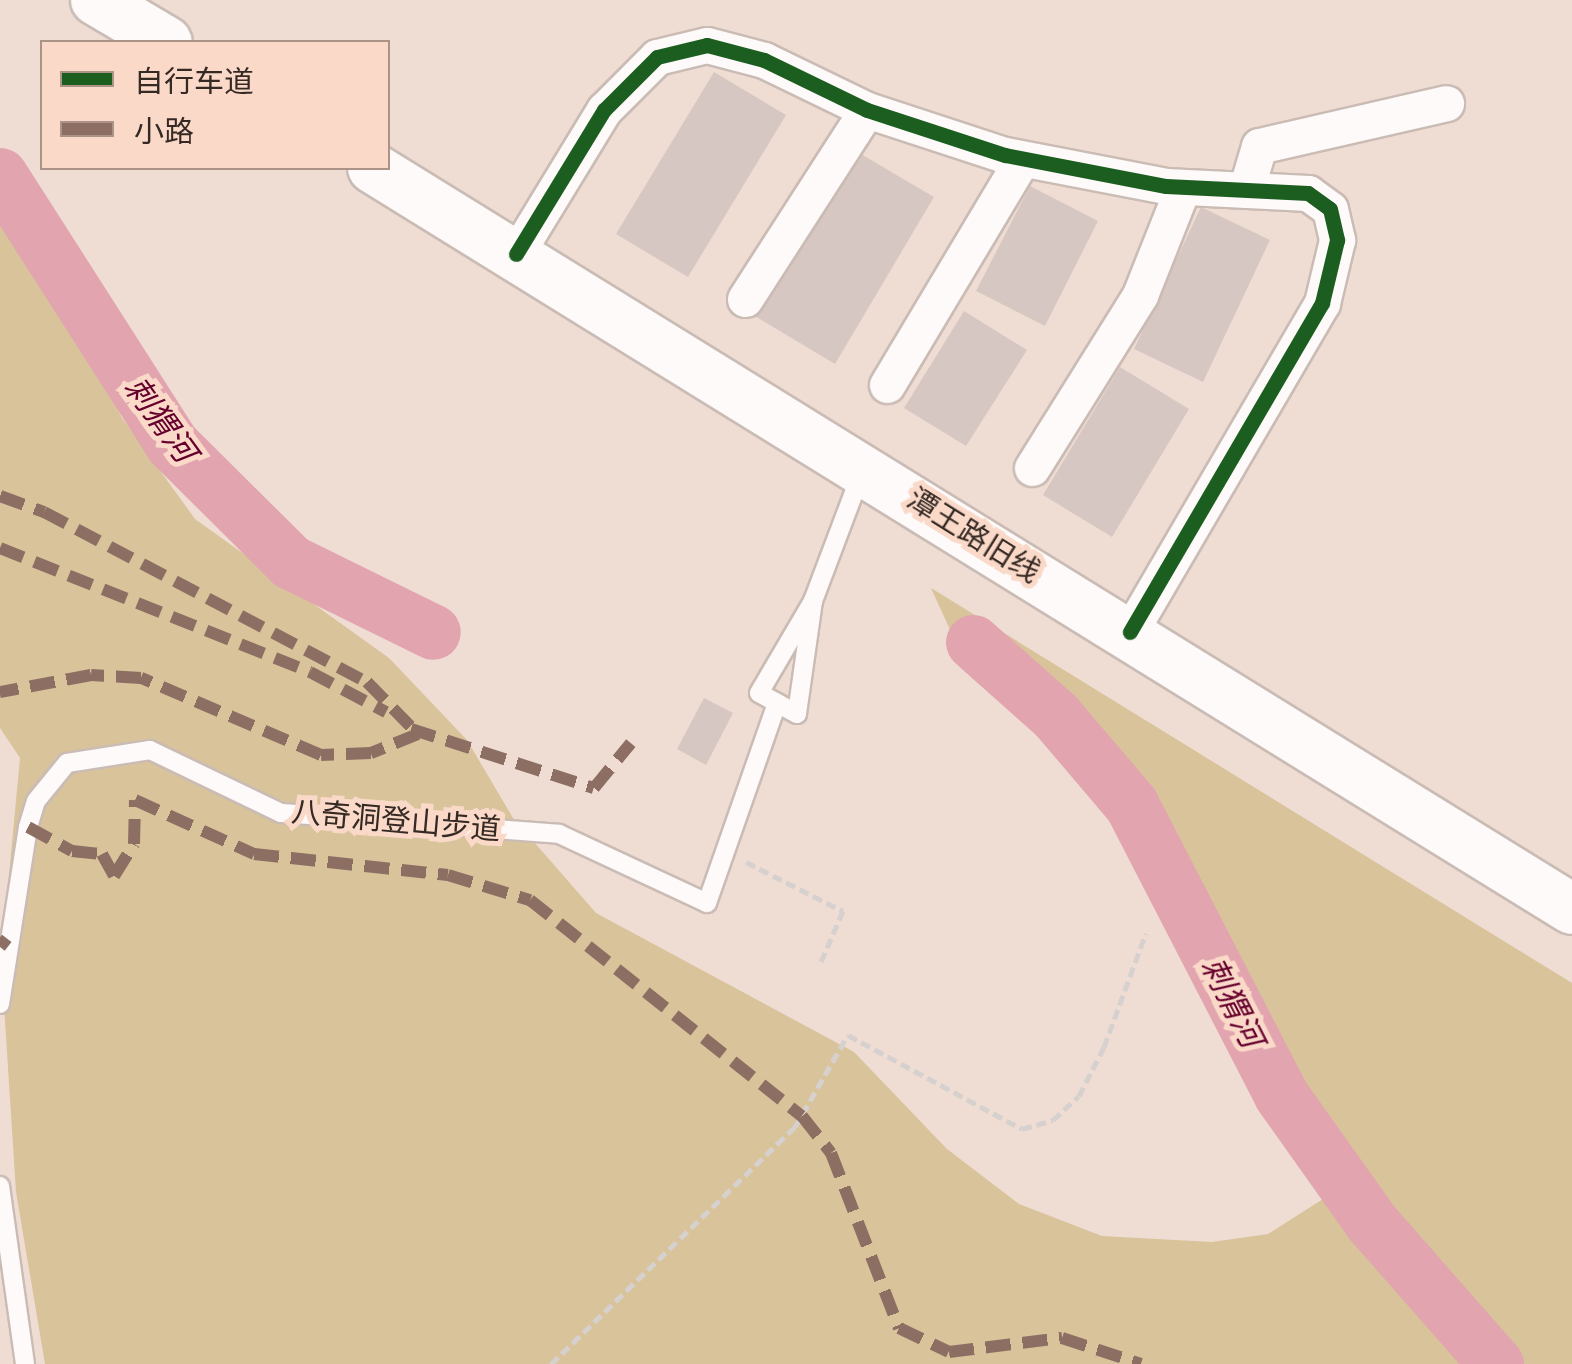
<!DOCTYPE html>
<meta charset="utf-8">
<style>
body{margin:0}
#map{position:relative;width:1572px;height:1364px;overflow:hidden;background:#efddd4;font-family:"IBM Plex Serif","Noto Sans SC",serif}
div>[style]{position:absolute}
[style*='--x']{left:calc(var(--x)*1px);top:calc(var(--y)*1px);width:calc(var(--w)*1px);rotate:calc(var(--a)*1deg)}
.green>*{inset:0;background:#d8c39b}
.river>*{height:55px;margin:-27.5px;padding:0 27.5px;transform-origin:27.5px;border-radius:27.5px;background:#e2a4ae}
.building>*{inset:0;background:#d7c7c2}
.path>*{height:5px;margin-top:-2.5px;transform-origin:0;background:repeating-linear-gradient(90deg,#d6d1ce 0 10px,transparent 0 15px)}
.roads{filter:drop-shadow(2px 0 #cabcb5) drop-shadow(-2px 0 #cabcb5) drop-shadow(0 2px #cabcb5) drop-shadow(0 -2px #cabcb5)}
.service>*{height:18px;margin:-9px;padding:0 9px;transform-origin:9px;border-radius:9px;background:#fdfaf9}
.minor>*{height:35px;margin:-17.5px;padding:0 17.5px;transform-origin:17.5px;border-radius:17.5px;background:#fdfaf9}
.secondary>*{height:50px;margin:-25px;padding:0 25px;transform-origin:25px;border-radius:25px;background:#fdfaf9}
.quiet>*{height:12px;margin-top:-6px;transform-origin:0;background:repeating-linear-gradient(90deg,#8d6e63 0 25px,transparent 0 37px)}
.cycleway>*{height:15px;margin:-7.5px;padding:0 7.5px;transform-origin:7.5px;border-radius:7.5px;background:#1b5e20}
span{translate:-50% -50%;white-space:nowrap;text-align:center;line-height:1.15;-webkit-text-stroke:10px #fad9c9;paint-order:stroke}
.street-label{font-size:30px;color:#352923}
.water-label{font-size:32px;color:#65002c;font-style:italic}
.legend{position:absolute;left:40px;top:40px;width:350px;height:130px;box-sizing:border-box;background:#fad9c9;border:2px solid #ab9387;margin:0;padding:12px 18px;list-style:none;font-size:30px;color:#352923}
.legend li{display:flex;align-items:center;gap:20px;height:50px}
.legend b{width:50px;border:2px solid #ab9387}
</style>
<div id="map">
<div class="green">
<div style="clip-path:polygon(0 225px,66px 312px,122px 418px,195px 519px,389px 658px,467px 740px,513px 818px,596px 913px,854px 1052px,947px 1149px,1019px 1204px,1102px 1236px,1212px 1242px,1268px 1234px,1367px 1171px,1284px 1069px,1221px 949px,1153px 853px,1068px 761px,972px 678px,931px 588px,1572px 983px,1572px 1364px,45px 1364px,16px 1192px,1px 959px,20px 758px,0 728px)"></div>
</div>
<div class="river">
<div style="--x:0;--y:175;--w:319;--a:57.4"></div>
<div style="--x:172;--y:444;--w:168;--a:44.8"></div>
<div style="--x:291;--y:562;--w:158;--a:26.2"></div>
<div style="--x:973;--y:642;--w:111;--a:41.7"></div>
<div style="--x:1056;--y:716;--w:116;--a:49.6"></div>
<div style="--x:1131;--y:804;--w:327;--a:62.7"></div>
<div style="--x:1281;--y:1095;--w:157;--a:54.6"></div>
<div style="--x:1372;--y:1223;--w:188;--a:48.7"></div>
</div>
<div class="building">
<div style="clip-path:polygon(714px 72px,786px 115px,688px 277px,616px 234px)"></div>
<div style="clip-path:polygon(854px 150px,934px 197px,835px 364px,755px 316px)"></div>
<div style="clip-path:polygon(1030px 186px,1098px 221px,1045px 326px,976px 291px)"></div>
<div style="clip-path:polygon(1201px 207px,1270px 240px,1203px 382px,1134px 349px)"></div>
<div style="clip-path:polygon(964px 311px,1027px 350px,966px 446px,904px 408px)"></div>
<div style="clip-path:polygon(1120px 367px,1189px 409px,1112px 537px,1043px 495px)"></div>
<div style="clip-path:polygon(704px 698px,733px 713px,706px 765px,677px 749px)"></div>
</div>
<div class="path">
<div style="--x:746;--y:862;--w:109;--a:26.8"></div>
<div style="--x:843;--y:911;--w:58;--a:113.5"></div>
<div style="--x:551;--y:1364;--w:340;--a:-44.2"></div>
<div style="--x:795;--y:1127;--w:106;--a:-60.1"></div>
<div style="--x:848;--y:1035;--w:198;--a:28.4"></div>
<div style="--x:1022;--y:1129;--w:32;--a:-16"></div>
<div style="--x:1053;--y:1120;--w:35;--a:-43"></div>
<div style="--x:1079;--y:1096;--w:55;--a:-63"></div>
<div style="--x:1104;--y:1047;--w:121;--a:-69.8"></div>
</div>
<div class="roads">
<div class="service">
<div style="--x:813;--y:601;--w:114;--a:98.1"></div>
<div style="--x:797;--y:714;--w:43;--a:-151.1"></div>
<div style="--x:759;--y:693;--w:107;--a:-59.6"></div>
<div style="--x:813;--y:601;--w:136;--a:-69.3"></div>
<div style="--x:0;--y:1004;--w:179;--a:-81"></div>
<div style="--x:28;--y:827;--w:27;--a:-73"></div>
<div style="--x:36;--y:801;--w:49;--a:-50.8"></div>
<div style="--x:67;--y:763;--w:84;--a:-8.9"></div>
<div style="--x:150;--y:750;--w:145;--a:25.7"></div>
<div style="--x:281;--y:813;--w:279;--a:4.3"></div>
<div style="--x:559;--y:834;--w:163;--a:25"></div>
<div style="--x:707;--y:903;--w:212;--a:-70.7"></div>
<div style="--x:0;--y:1186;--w:180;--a:82"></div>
</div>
<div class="minor">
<div style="--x:1246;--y:190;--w:46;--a:-73.5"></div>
<div style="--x:1259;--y:146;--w:192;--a:-12.9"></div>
<div style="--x:516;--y:254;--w:169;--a:-58.6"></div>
<div style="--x:604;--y:110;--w:75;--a:-45"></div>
<div style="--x:657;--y:57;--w:51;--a:-13.5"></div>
<div style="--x:707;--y:45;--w:59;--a:14.7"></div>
<div style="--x:764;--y:60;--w:114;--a:25.9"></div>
<div style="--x:867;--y:110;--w:145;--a:18.1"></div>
<div style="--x:1005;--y:155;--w:164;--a:10.9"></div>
<div style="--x:1166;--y:186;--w:142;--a:2.8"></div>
<div style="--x:1308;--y:193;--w:27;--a:36"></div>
<div style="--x:1330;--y:209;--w:32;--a:77"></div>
<div style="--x:1337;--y:240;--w:65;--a:103.4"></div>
<div style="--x:1322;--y:303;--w:381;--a:120.3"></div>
<div style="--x:745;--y:299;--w:225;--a:-57.2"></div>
<div style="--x:887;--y:385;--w:263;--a:-59.1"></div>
<div style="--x:1032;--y:468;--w:204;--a:-58"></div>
<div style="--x:1140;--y:295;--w:116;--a:-68.3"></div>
</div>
<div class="secondary">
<div style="--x:96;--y:0;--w:82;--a:30.6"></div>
<div style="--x:373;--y:168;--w:1409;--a:31.72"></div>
</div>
</div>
<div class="quiet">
<div style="--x:0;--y:496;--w:47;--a:20"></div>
<div style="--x:44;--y:512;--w:365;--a:27.8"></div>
<div style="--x:367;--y:682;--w:73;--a:45.6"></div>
<div style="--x:418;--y:734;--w:51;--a:158"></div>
<div style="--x:371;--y:753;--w:50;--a:177.7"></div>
<div style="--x:321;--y:755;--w:196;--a:-156.8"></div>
<div style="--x:141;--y:678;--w:50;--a:-176.6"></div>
<div style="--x:91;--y:675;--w:93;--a:169.4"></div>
<div style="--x:0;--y:548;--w:334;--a:21.8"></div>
<div style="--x:310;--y:672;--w:86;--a:27.8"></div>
<div style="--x:411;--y:729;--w:192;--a:17.9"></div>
<div style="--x:594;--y:788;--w:58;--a:-50.6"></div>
<div style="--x:28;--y:827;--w:50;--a:28.6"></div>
<div style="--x:72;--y:851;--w:30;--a:6"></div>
<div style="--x:102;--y:854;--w:25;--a:61"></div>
<div style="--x:114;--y:876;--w:38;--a:-58"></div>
<div style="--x:134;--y:844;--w:44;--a:-88.7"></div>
<div style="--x:135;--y:800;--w:131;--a:24.4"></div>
<div style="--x:254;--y:854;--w:195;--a:6.2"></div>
<div style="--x:448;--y:875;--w:86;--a:17"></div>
<div style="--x:530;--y:900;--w:347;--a:38.5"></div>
<div style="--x:802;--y:1116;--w:47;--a:51.9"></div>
<div style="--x:831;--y:1153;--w:188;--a:68.8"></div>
<div style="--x:899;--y:1328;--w:55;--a:25.6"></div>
<div style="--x:949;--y:1352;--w:114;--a:-7.1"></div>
<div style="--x:1062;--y:1338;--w:83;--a:18.2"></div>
<div style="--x:0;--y:947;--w:11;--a:-52"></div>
</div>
<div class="cycleway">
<div style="--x:516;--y:254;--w:169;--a:-58.6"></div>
<div style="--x:604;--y:110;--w:75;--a:-45"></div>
<div style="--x:657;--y:57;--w:51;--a:-13.5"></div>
<div style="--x:707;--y:45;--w:59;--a:14.7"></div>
<div style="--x:764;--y:60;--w:114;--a:25.9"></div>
<div style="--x:867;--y:110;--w:145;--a:18.1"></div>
<div style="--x:1005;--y:155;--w:164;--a:10.9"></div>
<div style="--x:1166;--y:186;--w:142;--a:2.8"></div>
<div style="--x:1308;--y:193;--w:27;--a:36"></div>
<div style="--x:1330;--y:209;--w:32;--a:77"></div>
<div style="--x:1337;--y:240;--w:65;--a:103.4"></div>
<div style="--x:1322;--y:303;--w:381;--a:120.3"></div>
</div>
<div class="street-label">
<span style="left:974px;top:535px;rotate:32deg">潭王路旧线</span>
<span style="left:396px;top:820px;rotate:5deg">八奇洞登山步道</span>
</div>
<div class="water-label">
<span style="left:161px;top:419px;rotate:54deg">刺猬河</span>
<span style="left:1233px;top:1002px;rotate:63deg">刺猬河</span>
</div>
<ul class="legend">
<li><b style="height:12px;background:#1b5e20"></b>自行车道</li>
<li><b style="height:12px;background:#8d6e63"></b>小路</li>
</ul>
</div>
